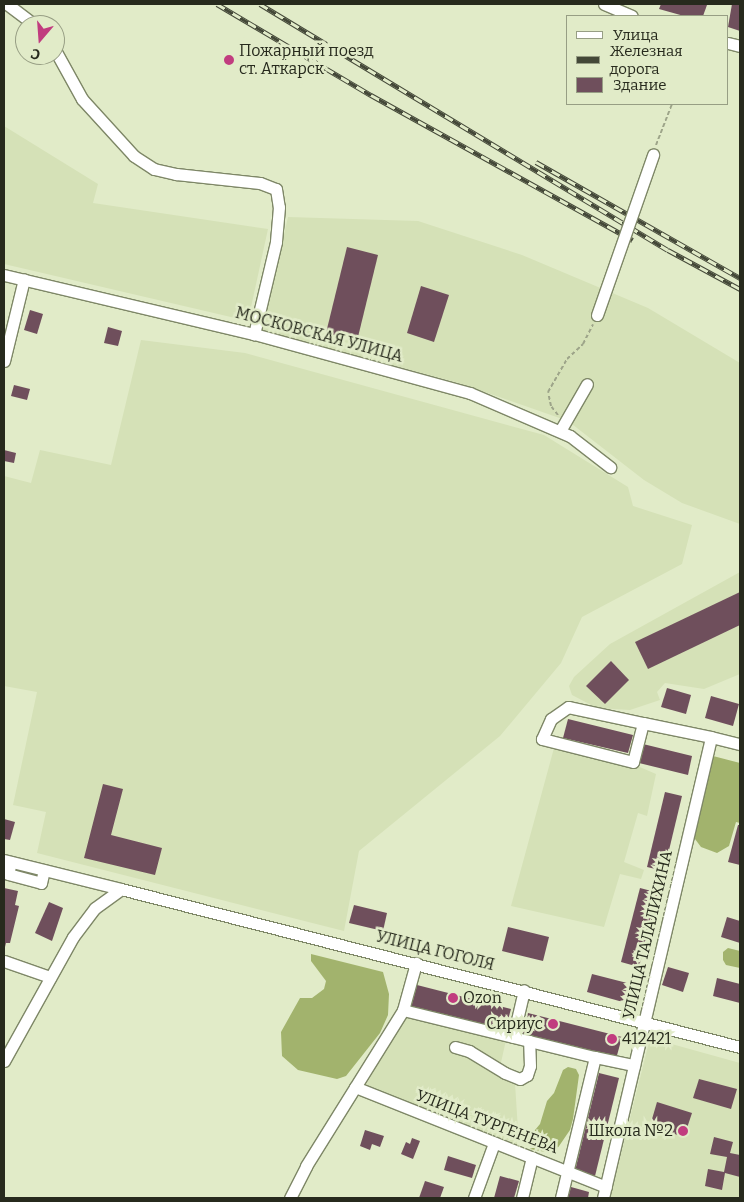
<!DOCTYPE html>
<meta charset="utf-8">
<style>
body{margin:0}
#map{position:relative;width:744px;height:1202px;overflow:hidden;background:#e1ebc8;font-family:Bitter,serif}
div>[style]{position:absolute}
[style*='--x']{left:calc(var(--x)*1px);top:calc(var(--y)*1px);width:calc(var(--w)*1px);rotate:calc(var(--a)*1deg)}
.built>*{inset:0;background:#d5e1b7}
.forest>*{inset:0;background:#a2b36d}
.building>*{inset:0;background:#6f4f5c}
.path>*{height:2px;margin-top:-1px;transform-origin:0;background:repeating-linear-gradient(90deg,#9da489 0 4px,transparent 0 6.5px)}
.roads{filter:drop-shadow(1px 0 #7e8767) drop-shadow(-1px 0 #7e8767) drop-shadow(0 1px #7e8767) drop-shadow(0 -1px #7e8767)}
.minor>*{height:11px;margin:-5.5px;padding:0 5.5px;transform-origin:5.5px;border-radius:5.5px;background:#fff}
.rail>*{height:5px;margin-top:-2.5px;transform-origin:0;background:repeating-linear-gradient(90deg,#e1ebc8 0 9px,#444838 0 18px);box-sizing:border-box;border-block:1px solid #444838}
.bridges{filter:drop-shadow(1px 0 #7e8767) drop-shadow(-1px 0 #7e8767) drop-shadow(0 1px #7e8767) drop-shadow(0 -1px #7e8767)}
.minor-bridge>*{height:11px;margin:-5.5px;padding:0 5.5px;transform-origin:5.5px;border-radius:5.5px;background:#fff}
.dots>*{width:14px;height:14px;translate:-50% -50%;box-sizing:border-box;border:2px solid #e1ebc8;border-radius:50%}
span{translate:-50% -50%;white-space:nowrap;text-align:center;line-height:1.15;-webkit-text-stroke:5px #e1ebc8;paint-order:stroke}
.poi-label{font-size:16px;color:#272a1d}
.left{translate:0 -50%;text-align:left}
.right{translate:-100% -50%;text-align:right}
.street-label{font-size:16px;color:#272a1d}
.frame{position:absolute;inset:0;border:5px solid #272a1d;pointer-events:none}
.legend{position:absolute;left:566px;top:15px;width:162px;height:90px;box-sizing:border-box;background:#e1ebc8;border:1px solid #979e84;margin:0;padding:6px 9px;list-style:none;font-size:15px;color:#272a1d}
.legend li{display:flex;align-items:center;gap:10px;height:25px}
.legend b{width:25px;border:1px solid #979e84}
.north{position:absolute;left:15px;top:15px;width:50px;height:50px;box-sizing:border-box;background:#e1ebc8;border:1px solid #979e84;border-radius:50%;rotate:198deg;font-size:14px;font-weight:700;line-height:20px;text-align:center;color:#272a1d}
.north::after{content:'';display:block;margin:auto;width:18px;height:22px;background:#c13c7f;clip-path:polygon(50% 0,100% 100%,50% 72%,0 100%)}
</style>
<div id="map">
<div class="built">
<div style="clip-path:polygon(4px 126px,98px 184px,93px 203px,268px 229px,248px 321px,4px 264px)"></div>
<div style="clip-path:polygon(288px 217px,418px 221px,522px 255px,648px 308px,740px 363px,740px 524px,682px 503px,644px 480px,568px 421px,459px 383px,262px 330px)"></div>
<div style="clip-path:polygon(141px 340px,245px 353px,544px 435px,628px 487px,633px 506px,692px 525px,682px 564px,582px 617px,561px 663px,500px 736px,359px 851px,344px 931px,37px 853px,46px 812px,13px 805px,37px 692px,4px 686px,4px 476px,31px 483px,40px 450px,111px 465px)"></div>
<div style="clip-path:polygon(740px 572px,740px 674px,704px 689px,665px 683px,657px 692px,660px 700px,630px 710px,597px 708px,572px 695px,569px 686px,574px 677px,610px 644px)"></div>
<div style="clip-path:polygon(554px 748px,635px 765px,656px 774px,647px 816px,638px 813px,624px 862px,644px 870px,641px 879px,620px 874px,604px 927px,511px 906px)"></div>
<div style="clip-path:polygon(405px 1016px,506px 1040px,498px 1076px,515px 1083px,519px 1146px,365px 1087px)"></div>
<div style="clip-path:polygon(650px 1038px,740px 1063px,740px 1198px,610px 1198px)"></div>
</div>
<div class="forest">
<div style="clip-path:polygon(713px 756px,740px 763px,740px 823px,736px 822px,729px 846px,717px 853px,701px 847px,695px 839px,694px 831px)"></div>
<div style="clip-path:polygon(728px 948px,740px 951px,740px 968px,726px 965px,723px 960px,723px 952px)"></div>
<div style="clip-path:polygon(311px 954px,383px 972px,389px 994px,388px 1015px,380px 1033px,346px 1076px,337px 1079px,298px 1070px,282px 1056px,281px 1032px,300px 998px,312px 998px,324px 989px,326px 981px,311px 961px)"></div>
<div style="clip-path:polygon(568px 1067px,576px 1069px,579px 1075px,573px 1119px,570px 1130px,557px 1149px,551px 1153px,530px 1149px,530px 1136px,540px 1124px,547px 1101px,554px 1093px,563px 1070px)"></div>
</div>
<div class="building">
<div style="clip-path:polygon(661px 4px,703px 4px,707px 5px,703px 16px,684px 16px,659px 9px)"></div>
<div style="clip-path:polygon(732px 4px,740px 4px,740px 31px,728px 27px)"></div>
<div style="clip-path:polygon(347px 247px,378px 255px,357px 341px,326px 333px)"></div>
<div style="clip-path:polygon(421px 286px,449px 295px,434px 342px,407px 333px)"></div>
<div style="clip-path:polygon(30px 310px,43px 314px,37px 334px,24px 330px)"></div>
<div style="clip-path:polygon(108px 327px,122px 331px,118px 346px,104px 343px)"></div>
<div style="clip-path:polygon(14px 385px,30px 389px,27px 400px,11px 396px)"></div>
<div style="clip-path:polygon(4px 450px,16px 453px,14px 463px,4px 461px)"></div>
<div style="clip-path:polygon(740px 592px,740px 625px,648px 669px,635px 642px)"></div>
<div style="clip-path:polygon(611px 661px,629px 680px,605px 704px,586px 686px)"></div>
<div style="clip-path:polygon(667px 688px,691px 695px,686px 714px,661px 707px)"></div>
<div style="clip-path:polygon(711px 696px,739px 704px,733px 726px,705px 718px)"></div>
<div style="clip-path:polygon(568px 719px,633px 735px,628px 753px,563px 738px)"></div>
<div style="clip-path:polygon(643px 744px,692px 756px,688px 775px,639px 763px)"></div>
<div style="clip-path:polygon(103px 784px,123px 789px,111px 835px,162px 848px,155px 875px,84px 858px)"></div>
<div style="clip-path:polygon(665px 792px,682px 796px,664px 871px,647px 867px)"></div>
<div style="clip-path:polygon(4px 819px,15px 822px,10px 840px,4px 839px)"></div>
<div style="clip-path:polygon(738px 825px,740px 825px,740px 865px,728px 862px)"></div>
<div style="clip-path:polygon(4px 888px,18px 891px,15px 905px,19px 906px,10px 943px,6px 943px,5px 947px)"></div>
<div style="clip-path:polygon(640px 888px,659px 893px,639px 967px,621px 962px)"></div>
<div style="clip-path:polygon(49px 902px,63px 908px,52px 941px,35px 933px)"></div>
<div style="clip-path:polygon(354px 905px,387px 913px,383px 931px,349px 923px)"></div>
<div style="clip-path:polygon(727px 917px,740px 921px,740px 943px,721px 937px)"></div>
<div style="clip-path:polygon(508px 927px,549px 937px,543px 961px,502px 951px)"></div>
<div style="clip-path:polygon(668px 967px,689px 973px,683px 992px,662px 985px)"></div>
<div style="clip-path:polygon(592px 974px,635px 985px,630px 1004px,587px 992px)"></div>
<div style="clip-path:polygon(717px 978px,740px 984px,740px 1003px,713px 996px)"></div>
<div style="clip-path:polygon(417px 985px,511px 1009px,505px 1031px,411px 1007px)"></div>
<div style="clip-path:polygon(528px 1013px,622px 1037px,616px 1059px,522px 1035px)"></div>
<div style="clip-path:polygon(599px 1073px,619px 1078px,595px 1176px,575px 1171px)"></div>
<div style="clip-path:polygon(699px 1079px,737px 1089px,731px 1109px,693px 1098px)"></div>
<div style="clip-path:polygon(657px 1102px,692px 1113px,684px 1137px,650px 1126px)"></div>
<div style="clip-path:polygon(365px 1130px,384px 1136px,380px 1147px,372px 1144px,370px 1150px,360px 1146px)"></div>
<div style="clip-path:polygon(714px 1137px,733px 1142px,730px 1153px,740px 1155px,740px 1177px,725px 1173px,722px 1190px,705px 1186px,708px 1169px,724px 1172px,727px 1157px,710px 1154px)"></div>
<div style="clip-path:polygon(412px 1138px,420px 1141px,413px 1159px,401px 1154px,406px 1142px,410px 1144px)"></div>
<div style="clip-path:polygon(448px 1156px,476px 1165px,472px 1178px,444px 1170px)"></div>
<div style="clip-path:polygon(500px 1176px,519px 1181px,514px 1198px,494px 1198px)"></div>
<div style="clip-path:polygon(425px 1181px,444px 1187px,440px 1198px,419px 1198px)"></div>
<div style="clip-path:polygon(571px 1187px,589px 1192px,588px 1198px,568px 1198px)"></div>
</div>
<div class="path">
<div style="--x:656;--y:145;--w:44;--a:-68.7"></div>
<div style="--x:558;--y:415;--w:11;--a:-128"></div>
<div style="--x:551;--y:406;--w:14;--a:-102"></div>
<div style="--x:548;--y:392;--w:38;--a:-60"></div>
<div style="--x:567;--y:359;--w:22;--a:-43"></div>
<div style="--x:583;--y:344;--w:22;--a:-63"></div>
</div>
<div class="roads">
<div class="minor">
<div style="--x:7;--y:4;--w:35;--a:37"></div>
<div style="--x:604;--y:4;--w:30;--a:23"></div>
<div style="--x:728;--y:43;--w:12;--a:14"></div>
<div style="--x:55;--y:50;--w:56;--a:61.1"></div>
<div style="--x:82;--y:99;--w:77;--a:47.6"></div>
<div style="--x:134;--y:156;--w:24;--a:33"></div>
<div style="--x:154;--y:169;--w:23;--a:13"></div>
<div style="--x:176;--y:174;--w:84;--a:6.1"></div>
<div style="--x:260;--y:183;--w:17;--a:21"></div>
<div style="--x:276;--y:189;--w:18;--a:81"></div>
<div style="--x:279;--y:207;--w:35;--a:95"></div>
<div style="--x:276;--y:242;--w:95;--a:103.4"></div>
<div style="--x:4;--y:275;--w:257;--a:13.3"></div>
<div style="--x:254;--y:334;--w:224;--a:15.3"></div>
<div style="--x:470;--y:393;--w:109;--a:23.3"></div>
<div style="--x:570;--y:436;--w:51;--a:37.8"></div>
<div style="--x:4;--y:361;--w:84;--a:-76.3"></div>
<div style="--x:560;--y:431;--w:54;--a:-60.1"></div>
<div style="--x:643;--y:723;--w:40;--a:104.4"></div>
<div style="--x:633;--y:762;--w:94;--a:-165.8"></div>
<div style="--x:542;--y:739;--w:22;--a:-66"></div>
<div style="--x:551;--y:719;--w:21;--a:-35"></div>
<div style="--x:568;--y:707;--w:77;--a:12"></div>
<div style="--x:643;--y:723;--w:69;--a:11.6"></div>
<div style="--x:711;--y:737;--w:30;--a:14"></div>
<div style="--x:4;--y:860;--w:121;--a:13.9"></div>
<div style="--x:11;--y:862;--w:12;--a:104"></div>
<div style="--x:8;--y:874;--w:34;--a:15"></div>
<div style="--x:41;--y:883;--w:13;--a:-77"></div>
<div style="--x:4;--y:961;--w:49;--a:19.2"></div>
<div style="--x:403;--y:1010;--w:49;--a:-74.5"></div>
<div style="--x:513;--y:1037;--w:48;--a:-76.8"></div>
<div style="--x:455;--y:1047;--w:15;--a:16"></div>
<div style="--x:469;--y:1051;--w:42;--a:31.4"></div>
<div style="--x:505;--y:1073;--w:16;--a:22"></div>
<div style="--x:520;--y:1079;--w:8;--a:-30"></div>
<div style="--x:527;--y:1075;--w:9;--a:-72"></div>
<div style="--x:530;--y:1066;--w:25;--a:-92"></div>
<div style="--x:595;--y:1057;--w:40;--a:12"></div>
<div style="--x:4;--y:1061;--w:142;--a:-60.9"></div>
<div style="--x:73;--y:937;--w:36;--a:-53"></div>
<div style="--x:95;--y:908;--w:32;--a:-36"></div>
<div style="--x:121;--y:889;--w:639;--a:14.32"></div>
<div style="--x:355;--y:1087;--w:270;--a:21.7"></div>
<div style="--x:290;--y:1198;--w:36;--a:-63"></div>
<div style="--x:306;--y:1166;--w:184;--a:-58.1"></div>
<div style="--x:403;--y:1010;--w:198;--a:13.8"></div>
<div style="--x:595;--y:1057;--w:145;--a:103.6"></div>
<div style="--x:474;--y:1198;--w:59;--a:-70"></div>
<div style="--x:522;--y:1198;--w:42;--a:-76.3"></div>
<div style="--x:603;--y:1198;--w:473;--a:-76.8"></div>
</div>
</div>
<div class="rail">
<div style="--x:217;--y:4;--w:179;--a:30.6"></div>
<div style="--x:371;--y:95;--w:299;--a:29"></div>
<div style="--x:260;--y:4;--w:476;--a:31.1"></div>
<div style="--x:668;--y:250;--w:82;--a:28.4"></div>
<div style="--x:536;--y:162;--w:235;--a:29.6"></div>
</div>
<div class="bridges">
<div class="minor-bridge">
<div style="--x:597;--y:315;--w:170;--a:-70.7"></div>
</div>
</div>
<div class="dots">
<div style="left:229px;top:60px;background:#c13c7f"></div>
<div style="left:453px;top:998px;background:#c13c7f"></div>
<div style="left:553px;top:1024px;background:#c13c7f"></div>
<div style="left:612px;top:1039px;background:#c13c7f"></div>
<div style="left:683px;top:1131px;background:#c13c7f"></div>
</div>
<div class="poi-label">
<span class="left" style="left:239px;top:60px">Пожарный поезд<br>ст. Аткарск</span>
<span class="left" style="left:463px;top:998px">Ozon</span>
<span class="right" style="left:543px;top:1024px">Сириус</span>
<span class="left" style="left:622px;top:1039px">412421</span>
<span class="right" style="left:673px;top:1131px">Школа №2</span>
</div>
<div class="street-label">
<span style="left:319px;top:335px;rotate:15deg">МОСКОВСКАЯ УЛИЦА</span>
<span style="left:648px;top:935px;rotate:-77deg">УЛИЦА ТАЛАЛИХИНА</span>
<span style="left:435px;top:951px;rotate:14deg">УЛИЦА ГОГОЛЯ</span>
<span style="left:487px;top:1122px;rotate:21deg">УЛИЦА ТУРГЕНЕВА</span>
</div>
<div class="frame"></div>
<ul class="legend">
<li><b style="height:6px;background:#fff"></b>Улица</li>
<li><b style="height:6px;background:#444838"></b>Железная дорога</li>
<li><b style="height:14px;background:#6f4f5c"></b>Здание</li>
</ul>
<div class="north">С</div>
</div>
